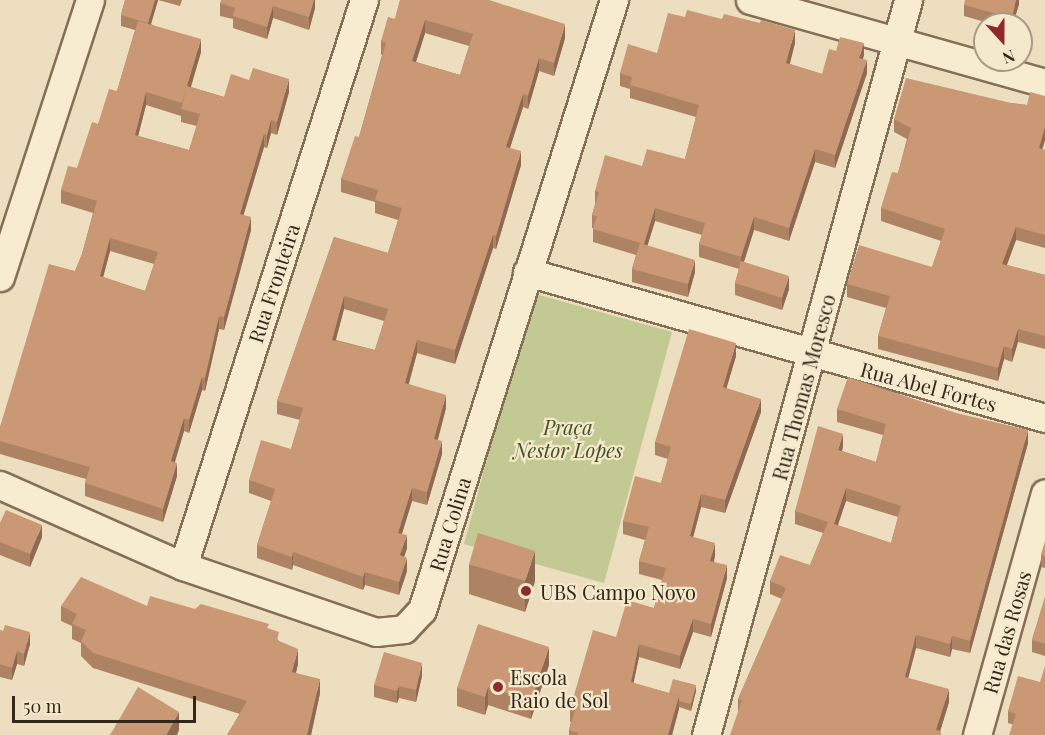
<!DOCTYPE html>
<meta charset="utf-8">
<style>
body{margin:0}
#map{position:relative;width:1045px;height:735px;overflow:hidden;background:#ecdebe;font-family:"Playfair Display",serif}
div>[style]{position:absolute}
[style*='--x']{left:calc(var(--x)*1px);top:calc(var(--y)*1px);width:calc(var(--w)*1px);rotate:calc(var(--a)*1deg)}
.green>*{inset:0;background:#c3c992}
.roads{filter:drop-shadow(2px 0 #846f57) drop-shadow(-2px 0 #846f57) drop-shadow(0 2px #846f57) drop-shadow(0 -2px #846f57)}
.street>*{height:27px;margin:-13.5px;padding:0 13.5px;transform-origin:13.5px;border-radius:13.5px;background:#f8ecd0}
.wall>*{inset:0;background:#ae8364}
.shaded-wall>*{inset:0;background:#8d6a51}
.building>*{inset:0;background:#ca9874}
.dots>*{width:16px;height:16px;translate:-50% -50%;box-sizing:border-box;border:3px solid #f4e9cd;border-radius:50%}
span{translate:-50% -50%;white-space:nowrap;text-align:center;line-height:1.15;-webkit-text-stroke:4.5px #f4e9cd;paint-order:stroke}
.street-label{font-size:20px;color:#33271c}
.park-label{font-size:20px;color:#444f23;font-style:italic}
.poi-label{font-size:20px;color:#33271c}
.left{translate:0 -50%;text-align:left}
.north{position:absolute;left:973px;top:12px;width:60px;height:60px;box-sizing:border-box;background:#f4e9cd;border:2px solid #a79b86;border-radius:50%;rotate:159deg;font-size:16px;font-weight:700;line-height:24px;text-align:center;color:#33271c}
.north::after{content:'';display:block;margin:auto;width:21px;height:27px;background:#91292a;clip-path:polygon(50% 0,100% 100%,50% 72%,0 100%)}
.scale{position:absolute;left:12px;top:696px;width:184px;height:27px;box-sizing:border-box;border:3px solid #33271c;border-top:0;padding-left:8px;font-size:18px;line-height:21px;white-space:nowrap;color:#33271c;-webkit-text-stroke:4px #f4e9cd;paint-order:stroke}
</style>
<div id="map">
<div class="green">
<div style="clip-path:polygon(532px 293px,672px 332px,604px 583px,464px 544px)"></div>
</div>
<div class="roads">
<div class="street">
<div style="--x:750;--y:0;--w:306;--a:15.7"></div>
<div style="--x:527;--y:272;--w:538;--a:15.74"></div>
<div style="--x:0;--y:277;--w:291;--a:-72"></div>
<div style="--x:0;--y:485;--w:200;--a:23.9"></div>
<div style="--x:183;--y:566;--w:204;--a:18.9"></div>
<div style="--x:376;--y:632;--w:28;--a:-6"></div>
<div style="--x:404;--y:629;--w:26;--a:-47"></div>
<div style="--x:422;--y:610;--w:640;--a:-72.53"></div>
<div style="--x:183;--y:566;--w:594;--a:-72.27"></div>
<div style="--x:706;--y:735;--w:762;--a:-74.63"></div>
<div style="--x:977;--y:735;--w:251;--a:-74.3"></div>
</div>
</div>
<div class="wall">
<div style="clip-path:polygon(evenodd,125px 0,182px 0,180px 6px,158px 0,151px 24px,201px 52px,191px 87px,224px 97px,289px 92px,277px 135px,271px 133px,267px 148px,264px 147px,243px 215px,251px 230px,237px 283px,224px 330px,219px 329px,205px 391px,202px 390px,189px 433px,184px 431px,175px 462px,177px 476px,163px 522px,85px 496px,85px 483px,86px 479px,0 454px,0 427px,75px 271px,82px 254px,93px 213px,61px 203px,61px 190px,77px 168px,98px 124px,117px 91px,135px 30px,121px 26px,121px 15px,125px 0,146px 105px,181px 116px,181px 122px,197px 126px,189px 150px,138px 136px,146px 105px,125px 0,110px 251px,154px 264px,145px 291px,103px 277px,110px 251px)"></div>
<div style="clip-path:polygon(315px 0,315px 8px,309px 30px,273px 18px,267px 39px,233px 28px,233px 19px,220px 16px,220px 3px)"></div>
<div style="clip-path:polygon(evenodd,400px 0,565px 38px,554px 76px,539px 71px,528px 109px,523px 107px,510px 148px,521px 165px,496px 249px,493px 248px,455px 364px,417px 353px,409px 384px,446px 408px,438px 440px,442px 454px,427px 505px,412px 501px,402px 534px,407px 548px,404px 557px,407px 571px,399px 595px,365px 585px,363px 590px,293px 565px,292px 570px,257px 558px,257px 545px,271px 501px,249px 493px,249px 480px,291px 449px,300px 420px,277px 414px,277px 401px,334px 237px,388px 253px,398px 220px,375px 213px,375px 202px,341px 192px,341px 179px,359px 137px,382px 55px,381px 54px,381px 41px,395px 19px,400px 0,425px 33px,469px 46px,460px 75px,416px 62px,425px 33px,400px 0,344px 309px,384px 321px,375px 350px,336px 340px,344px 309px)"></div>
<div style="clip-path:polygon(1019px 0,1019px 4px,1013px 24px,992px 24px,964px 16px,964px 5px)"></div>
<div style="clip-path:polygon(795px 43px,790px 64px,822px 74px,836px 51px,864px 55px,863px 59px,867px 73px,835px 168px,815px 162px,789px 241px,754px 230px,744px 262px,789px 289px,782px 310px,735px 295px,735px 283px,739px 269px,699px 257px,699px 244px,702px 235px,655px 221px,647px 246px,695px 272px,688px 297px,632px 282px,632px 269px,636px 255px,593px 242px,593px 228px,592px 228px,592px 215px,595px 204px,595px 191px,685px 159px,696px 117px,630px 98px,630px 89px,620px 86px,620px 73px,657px 53px)"></div>
<div style="clip-path:polygon(1045px 96px,1045px 140px,1042px 149px,1045px 150px,1045px 248px,1016px 240px,1007px 265px,1045px 275px,1045px 349px,1018px 342px,1012px 362px,1004px 359px,998px 381px,878px 349px,878px 336px,886px 308px,847px 297px,847px 284px,932px 267px,941px 241px,881px 221px,881px 208px,898px 173px,907px 139px,894px 132px,894px 119px,1011px 103px,1027px 105px)"></div>
<div style="clip-path:polygon(736px 356px,726px 388px,761px 412px,725px 513px,701px 507px,693px 537px,715px 556px,714px 561px,727px 578px,711px 637px,693px 632px,680px 669px,639px 657px,633px 683px,669px 693px,696px 691px,691px 711px,679px 707px,672px 735px,569px 735px,569px 730px,571px 722px,570px 722px,570px 709px,616px 637px,654px 608px,662px 580px,639px 574px,639px 561px,645px 540px,623px 534px,623px 521px,661px 483px,668px 459px,655px 455px,655px 442px)"></div>
<div style="clip-path:polygon(evenodd,837px 409px,1028px 443px,970px 653px,952px 649px,950px 657px,916px 648px,908px 678px,949px 702px,940px 731px,941px 735px,738px 711px,738px 699px,782px 599px,770px 594px,770px 581px,810px 565px,823px 533px,795px 524px,795px 511px,843px 447px,842px 451px,876px 462px,883px 435px,837px 422px,837px 409px,846px 501px,898px 517px,891px 543px,837px 525px,846px 501px)"></div>
<div style="clip-path:polygon(0 523px,42px 537px,30px 567px,0 555px)"></div>
<div style="clip-path:polygon(1045px 542px,1045px 568px,1041px 567px,1041px 555px)"></div>
<div style="clip-path:polygon(469px 564px,535px 581px,525px 612px,469px 594px)"></div>
<div style="clip-path:polygon(1045px 597px,1045px 656px,1032px 652px,1032px 640px)"></div>
<div style="clip-path:polygon(61px 606px,147px 606px,195px 609px,269px 629px,298px 664px,296px 673px,320px 693px,311px 735px,227px 735px,240px 714px,93px 668px,81px 656px,81px 643px,72px 639px,72px 626px,61px 621px)"></div>
<div style="clip-path:polygon(0 630px,30px 644px,24px 666px,17px 664px,12px 680px,0 677px)"></div>
<div style="clip-path:polygon(549px 665px,531px 719px,488px 705px,485px 715px,457px 706px,457px 688px)"></div>
<div style="clip-path:polygon(422px 676px,416px 702px,399px 698px,397px 703px,374px 697px,374px 685px)"></div>
<div style="clip-path:polygon(1040px 682px,1045px 735px,1008px 723px,1008px 711px)"></div>
</div>
<div class="shaded-wall">
<div style="clip-path:polygon(155px 0,158px 0,148px 34px,148px 23px)"></div>
<div style="clip-path:polygon(314px 0,315px 0,315px 8px,309px 30px,309px 17px)"></div>
<div style="clip-path:polygon(1016px 0,1019px 0,1019px 4px,1013px 24px,1012px 24px,1012px 18px)"></div>
<div style="clip-path:polygon(273px 6px,273px 18px,267px 39px,267px 27px)"></div>
<div style="clip-path:polygon(425px 20px,425px 33px,412px 74px,412px 61px)"></div>
<div style="clip-path:polygon(565px 24px,565px 38px,554px 76px,554px 63px)"></div>
<div style="clip-path:polygon(795px 30px,795px 43px,786px 76px,786px 63px)"></div>
<div style="clip-path:polygon(201px 39px,201px 52px,187px 99px,187px 86px)"></div>
<div style="clip-path:polygon(864px 43px,864px 55px,859px 70px,859px 58px)"></div>
<div style="clip-path:polygon(539px 58px,539px 71px,528px 109px,528px 96px)"></div>
<div style="clip-path:polygon(867px 60px,867px 73px,835px 168px,835px 155px)"></div>
<div style="clip-path:polygon(289px 79px,289px 92px,277px 135px,277px 122px)"></div>
<div style="clip-path:polygon(146px 92px,146px 105px,135px 148px,135px 135px)"></div>
<div style="clip-path:polygon(523px 94px,523px 107px,506px 160px,506px 147px)"></div>
<div style="clip-path:polygon(271px 120px,271px 133px,267px 148px,267px 135px)"></div>
<div style="clip-path:polygon(1045px 127px,1045px 140px,1039px 161px,1039px 148px)"></div>
<div style="clip-path:polygon(264px 134px,264px 147px,240px 227px,240px 214px)"></div>
<div style="clip-path:polygon(815px 149px,815px 162px,789px 241px,789px 228px)"></div>
<div style="clip-path:polygon(521px 151px,521px 165px,496px 249px,496px 236px)"></div>
<div style="clip-path:polygon(655px 208px,655px 221px,644px 257px,644px 244px)"></div>
<div style="clip-path:polygon(251px 217px,251px 230px,224px 330px,224px 317px)"></div>
<div style="clip-path:polygon(754px 217px,754px 230px,741px 270px,741px 257px)"></div>
<div style="clip-path:polygon(1016px 227px,1016px 240px,1002px 277px,1002px 264px)"></div>
<div style="clip-path:polygon(493px 235px,493px 248px,455px 364px,455px 350px)"></div>
<div style="clip-path:polygon(110px 238px,110px 251px,100px 289px,100px 276px)"></div>
<div style="clip-path:polygon(695px 260px,695px 272px,688px 297px,688px 284px)"></div>
<div style="clip-path:polygon(789px 276px,789px 289px,782px 310px,782px 298px)"></div>
<div style="clip-path:polygon(344px 296px,344px 309px,332px 353px,332px 340px)"></div>
<div style="clip-path:polygon(219px 316px,219px 329px,205px 391px,205px 378px)"></div>
<div style="clip-path:polygon(1018px 329px,1018px 342px,1012px 362px,1012px 349px)"></div>
<div style="clip-path:polygon(417px 340px,417px 353px,405px 396px,405px 383px)"></div>
<div style="clip-path:polygon(736px 343px,736px 356px,723px 400px,723px 387px)"></div>
<div style="clip-path:polygon(1004px 346px,1004px 359px,998px 381px,998px 368px)"></div>
<div style="clip-path:polygon(202px 377px,202px 390px,189px 433px,189px 420px)"></div>
<div style="clip-path:polygon(446px 395px,446px 408px,434px 452px,434px 439px)"></div>
<div style="clip-path:polygon(761px 399px,761px 412px,725px 513px,725px 500px)"></div>
<div style="clip-path:polygon(184px 418px,184px 431px,171px 474px,171px 461px)"></div>
<div style="clip-path:polygon(1028px 430px,1028px 443px,970px 653px,970px 641px)"></div>
<div style="clip-path:polygon(843px 434px,843px 447px,838px 463px,838px 450px)"></div>
<div style="clip-path:polygon(442px 441px,442px 454px,427px 505px,427px 492px)"></div>
<div style="clip-path:polygon(177px 463px,177px 476px,163px 522px,163px 509px)"></div>
<div style="clip-path:polygon(412px 488px,412px 501px,398px 546px,398px 533px)"></div>
<div style="clip-path:polygon(846px 488px,846px 501px,834px 537px,834px 524px)"></div>
<div style="clip-path:polygon(701px 494px,701px 507px,690px 549px,690px 536px)"></div>
<div style="clip-path:polygon(42px 525px,42px 537px,30px 567px,30px 554px)"></div>
<div style="clip-path:polygon(407px 535px,407px 548px,400px 569px,400px 555px)"></div>
<div style="clip-path:polygon(715px 543px,715px 556px,710px 574px,710px 561px)"></div>
<div style="clip-path:polygon(535px 551px,535px 581px,525px 612px,525px 581px)"></div>
<div style="clip-path:polygon(293px 552px,293px 565px,292px 570px,292px 557px)"></div>
<div style="clip-path:polygon(407px 558px,407px 571px,399px 595px,399px 582px)"></div>
<div style="clip-path:polygon(727px 565px,727px 578px,711px 637px,711px 624px)"></div>
<div style="clip-path:polygon(365px 572px,365px 585px,363px 590px,363px 577px)"></div>
<div style="clip-path:polygon(693px 619px,693px 632px,680px 669px,680px 656px)"></div>
<div style="clip-path:polygon(30px 632px,30px 644px,24px 666px,24px 654px)"></div>
<div style="clip-path:polygon(916px 635px,916px 648px,905px 690px,905px 677px)"></div>
<div style="clip-path:polygon(952px 636px,952px 649px,950px 657px,950px 644px)"></div>
<div style="clip-path:polygon(639px 644px,639px 657px,631px 695px,631px 682px)"></div>
<div style="clip-path:polygon(549px 647px,549px 665px,531px 719px,531px 701px)"></div>
<div style="clip-path:polygon(298px 649px,298px 664px,292px 687px,292px 672px)"></div>
<div style="clip-path:polygon(17px 651px,17px 664px,12px 680px,12px 668px)"></div>
<div style="clip-path:polygon(422px 663px,422px 676px,416px 702px,416px 690px)"></div>
<div style="clip-path:polygon(320px 679px,320px 693px,311px 735px,307px 735px)"></div>
<div style="clip-path:polygon(696px 685px,696px 691px,691px 711px,691px 704px)"></div>
<div style="clip-path:polygon(399px 686px,399px 698px,397px 703px,397px 691px)"></div>
<div style="clip-path:polygon(488px 687px,488px 705px,485px 715px,485px 697px)"></div>
<div style="clip-path:polygon(949px 689px,949px 702px,939px 735px,936px 730px)"></div>
<div style="clip-path:polygon(679px 696px,679px 709px,672px 735px,668px 735px)"></div>
<div style="clip-path:polygon(179px 712px,179px 730px,177px 735px,166px 735px)"></div>
</div>
<div class="building">
<div style="clip-path:polygon(125px 0,155px 0,148px 23px,121px 15px)"></div>
<div style="clip-path:polygon(221px 0,314px 0,309px 17px,273px 6px,267px 27px,233px 16px,235px 8px,220px 3px)"></div>
<div style="clip-path:polygon(evenodd,400px 0,489px 0,565px 24px,554px 63px,539px 58px,528px 96px,523px 94px,506px 147px,521px 151px,496px 236px,493px 235px,455px 350px,417px 340px,405px 383px,446px 395px,434px 439px,442px 441px,427px 492px,412px 488px,398px 533px,407px 535px,400px 555px,407px 558px,399px 582px,365px 572px,363px 577px,293px 552px,292px 557px,257px 545px,275px 489px,249px 480px,261px 440px,291px 449px,303px 408px,277px 401px,334px 237px,388px 253px,402px 208px,375px 200px,378px 190px,341px 179px,355px 136px,359px 137px,386px 43px,381px 41px,388px 17px,395px 19px,400px 0,425px 20px,473px 34px,460px 75px,412px 61px,425px 20px,400px 0,344px 296px,388px 309px,375px 350px,332px 340px,344px 296px)"></div>
<div style="clip-path:polygon(965px 0,1016px 0,1012px 18px,964px 5px)"></div>
<div style="clip-path:polygon(687px 10px,722px 19px,724px 14px,760px 23px,761px 20px,795px 30px,786px 63px,822px 74px,829px 49px,836px 51px,840px 37px,864px 43px,859px 58px,867px 60px,835px 155px,815px 149px,789px 228px,754px 217px,741px 257px,699px 244px,705px 223px,655px 208px,644px 244px,593px 229px,597px 216px,592px 215px,599px 192px,595px 191px,605px 155px,642px 166px,647px 149px,685px 159px,699px 105px,630px 85px,632px 77px,620px 73px,628px 44px,657px 53px,668px 13px,685px 17px)"></div>
<div style="clip-path:polygon(evenodd,138px 21px,201px 39px,187px 86px,224px 97px,231px 74px,249px 80px,253px 68px,289px 79px,277px 122px,271px 120px,267px 135px,264px 134px,240px 214px,251px 217px,237px 270px,224px 317px,219px 316px,205px 378px,202px 377px,189px 420px,184px 418px,171px 461px,177px 463px,163px 509px,85px 483px,90px 467px,0 441px,0 427px,49px 264px,75px 271px,82px 254px,97px 201px,61px 190px,68px 166px,77px 168px,92px 122px,98px 124px,109px 89px,117px 91px,138px 21px,187px 87px,181px 109px,200px 114px,189px 150px,135px 135px,146px 92px,182px 103px,187px 87px,138px 21px,110px 238px,158px 252px,145px 291px,100px 276px,110px 238px)"></div>
<div style="clip-path:polygon(906px 78px,1011px 103px,1027px 105px,1030px 92px,1045px 96px,1045px 127px,1039px 148px,1045px 150px,1045px 235px,1016px 227px,1002px 264px,1045px 275px,1045px 336px,1018px 329px,1012px 349px,1004px 346px,998px 368px,878px 336px,890px 296px,847px 284px,859px 245px,932px 267px,945px 229px,881px 208px,892px 172px,898px 173px,911px 128px,894px 119px)"></div>
<div style="clip-path:polygon(640px 243px,695px 260px,688px 284px,632px 269px)"></div>
<div style="clip-path:polygon(741px 261px,789px 276px,782px 298px,735px 283px)"></div>
<div style="clip-path:polygon(689px 329px,736px 343px,723px 387px,761px 399px,725px 500px,701px 494px,690px 536px,715px 543px,710px 561px,727px 565px,711px 624px,693px 619px,680px 656px,639px 644px,631px 682px,679px 696px,668px 735px,577px 735px,578px 733px,569px 730px,575px 710px,570px 709px,593px 630px,616px 637px,627px 600px,654px 608px,666px 568px,639px 561px,649px 527px,623px 521px,635px 476px,661px 483px,671px 447px,655px 442px)"></div>
<div style="clip-path:polygon(848px 377px,956px 413px,1028px 430px,970px 641px,952px 636px,950px 644px,916px 635px,905px 677px,949px 689px,936px 730px,941px 731px,940px 735px,730px 735px,742px 700px,738px 699px,786px 588px,770px 581px,780px 555px,810px 565px,828px 522px,891px 543px,901px 506px,846px 488px,834px 524px,795px 511px,818px 426px,843px 434px,838px 450px,876px 462px,886px 424px,837px 409px)"></div>
<div style="clip-path:polygon(6px 510px,42px 525px,30px 554px,0 542px,0 523px)"></div>
<div style="clip-path:polygon(478px 533px,535px 551px,525px 581px,469px 564px)"></div>
<div style="clip-path:polygon(1045px 542px,1045px 556px,1041px 555px)"></div>
<div style="clip-path:polygon(81px 577px,147px 606px,150px 596px,195px 609px,201px 604px,269px 624px,267px 628px,279px 632px,277px 640px,298px 649px,292px 672px,320px 679px,307px 735px,227px 735px,247px 701px,93px 653px,81px 641px,86px 630px,72px 624px,77px 614px,61px 606px)"></div>
<div style="clip-path:polygon(1045px 597px,1045px 644px,1032px 640px)"></div>
<div style="clip-path:polygon(478px 624px,549px 647px,531px 701px,488px 687px,485px 697px,457px 688px)"></div>
<div style="clip-path:polygon(5px 625px,30px 632px,24px 654px,17px 651px,12px 668px,0 664px,0 630px,3px 631px)"></div>
<div style="clip-path:polygon(384px 652px,422px 663px,416px 690px,399px 686px,397px 691px,374px 685px)"></div>
<div style="clip-path:polygon(1045px 666px,1045px 735px,1009px 735px,1016px 714px,1008px 711px,1018px 676px,1040px 682px)"></div>
<div style="clip-path:polygon(673px 679px,696px 685px,691px 704px,679px 701px,679px 696px,669px 693px)"></div>
<div style="clip-path:polygon(138px 687px,179px 712px,166px 735px,110px 735px)"></div>
</div>
<div class="dots">
<div style="left:526px;top:591px;background:#91292a"></div>
<div style="left:498px;top:687px;background:#91292a"></div>
</div>
<div class="street-label">
<span style="left:273px;top:283px;rotate:-72deg">Rua Fronteira</span>
<span style="left:929px;top:386px;rotate:15deg">Rua Abel Fortes</span>
<span style="left:803px;top:387px;rotate:-75deg">Rua Thomas Moresco</span>
<span style="left:449px;top:524px;rotate:-73deg">Rua Colina</span>
<span style="left:1006px;top:632px;rotate:-74deg">Rua das Rosas</span>
</div>
<div class="park-label">
<span style="left:568px;top:438px">Praça<br>Nestor Lopes</span>
</div>
<div class="poi-label">
<span class="left" style="left:540px;top:591px">UBS Campo Novo</span>
<span class="left" style="left:510px;top:688px">Escola<br>Raio de Sol</span>
</div>
<div class="north">N</div>
<div class="scale">50 m</div>
</div>
